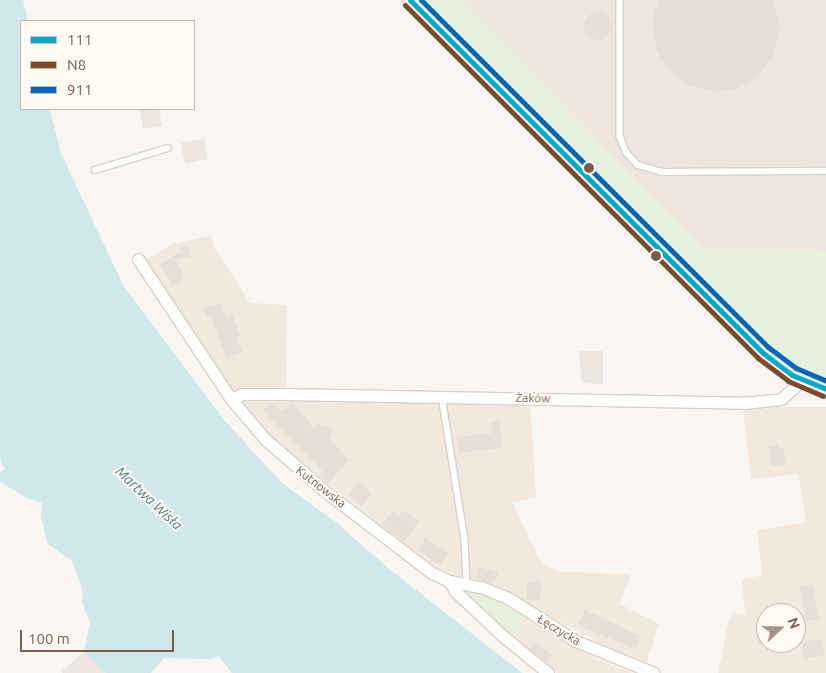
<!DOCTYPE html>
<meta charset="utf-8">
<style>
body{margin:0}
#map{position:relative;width:826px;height:673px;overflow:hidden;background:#f9f5f0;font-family:Ubuntu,sans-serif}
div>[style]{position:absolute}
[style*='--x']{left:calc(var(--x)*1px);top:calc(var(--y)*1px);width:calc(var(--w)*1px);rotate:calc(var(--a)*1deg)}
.residential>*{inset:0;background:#f2e8de}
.industrial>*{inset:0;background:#ede5e0}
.green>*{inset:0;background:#e7f0db}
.water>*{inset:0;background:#d0e8ea}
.building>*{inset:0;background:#e6ded7}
.round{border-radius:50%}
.roads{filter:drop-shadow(1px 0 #d7d1cb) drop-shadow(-1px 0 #d7d1cb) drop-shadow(0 1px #d7d1cb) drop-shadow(0 -1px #d7d1cb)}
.service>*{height:5.5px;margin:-2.75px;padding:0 2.75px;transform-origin:2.75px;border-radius:2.75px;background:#fefefd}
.minor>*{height:11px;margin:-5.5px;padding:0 5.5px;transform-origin:5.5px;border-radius:5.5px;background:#fefefd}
.tertiary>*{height:14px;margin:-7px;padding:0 7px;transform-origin:7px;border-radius:7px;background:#fefefd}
.bus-1>*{height:5px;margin:-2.5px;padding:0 2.5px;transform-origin:2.5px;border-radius:2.5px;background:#00a9ce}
.bus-2>*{height:5px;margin:-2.5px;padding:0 2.5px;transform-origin:2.5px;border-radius:2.5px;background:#7a4b2a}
.bus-3>*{height:5px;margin:-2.5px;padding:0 2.5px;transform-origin:2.5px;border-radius:2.5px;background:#0065bd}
.dots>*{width:14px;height:14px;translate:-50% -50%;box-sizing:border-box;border:2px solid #fffaf3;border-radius:50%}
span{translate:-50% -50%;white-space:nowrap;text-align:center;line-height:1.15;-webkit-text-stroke:4px #fffaf3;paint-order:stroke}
.street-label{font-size:12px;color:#7a5c4d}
.water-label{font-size:14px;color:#437c86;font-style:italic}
.legend{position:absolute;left:20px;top:20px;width:175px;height:90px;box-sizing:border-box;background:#fffaf3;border:1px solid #cabbb1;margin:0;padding:6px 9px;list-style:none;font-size:15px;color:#7a5c4d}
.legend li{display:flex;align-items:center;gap:10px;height:25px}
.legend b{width:25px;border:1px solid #cabbb1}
.north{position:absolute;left:756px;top:603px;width:50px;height:50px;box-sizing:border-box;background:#fffaf3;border:1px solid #cabbb1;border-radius:50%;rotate:69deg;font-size:14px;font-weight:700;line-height:20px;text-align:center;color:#7a5c4d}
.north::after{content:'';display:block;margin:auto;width:18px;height:22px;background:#a69286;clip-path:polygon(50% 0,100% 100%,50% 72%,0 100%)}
.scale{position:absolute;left:20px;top:630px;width:154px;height:22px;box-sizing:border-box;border:2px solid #7a5c4d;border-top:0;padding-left:6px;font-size:15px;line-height:18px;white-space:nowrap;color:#7a5c4d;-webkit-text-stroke:4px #fffaf3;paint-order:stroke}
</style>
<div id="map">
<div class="residential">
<div style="clip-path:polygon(211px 235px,213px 245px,250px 303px,287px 305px,286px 391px,232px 391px,145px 260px,170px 245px)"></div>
<div style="clip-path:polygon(242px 398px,530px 402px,536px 498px,512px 502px,542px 563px,560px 572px,631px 574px,620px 604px,659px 624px,647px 662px,602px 645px,494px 585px,438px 570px,274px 441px,239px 400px)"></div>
<div style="clip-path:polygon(evenodd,743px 407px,826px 407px,826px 673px,718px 673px,729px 620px,735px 613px,745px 615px,742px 580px,762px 575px,757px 530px,806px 522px,798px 474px,751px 479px,743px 407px,766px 613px,796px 613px,796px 643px,766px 643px,766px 613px)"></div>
<div style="clip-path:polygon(523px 617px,601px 661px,633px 673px,558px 673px,511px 636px)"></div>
</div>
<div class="industrial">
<div style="clip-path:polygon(460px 0,826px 0,826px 250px,704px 248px)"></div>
<div style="clip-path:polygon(139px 109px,159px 109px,162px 126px,143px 129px)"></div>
<div style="clip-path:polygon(204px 139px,208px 159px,185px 164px,181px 143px)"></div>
<div style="clip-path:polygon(579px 351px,603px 351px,603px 384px,582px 383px)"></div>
<div style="clip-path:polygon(84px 652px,105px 673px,62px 673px,62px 671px)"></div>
</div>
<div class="green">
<div style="clip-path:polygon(417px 0,460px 0,704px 248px,826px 250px,826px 383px,801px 373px,776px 357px,615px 196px,595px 171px,567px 149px)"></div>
<div style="clip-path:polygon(463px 586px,502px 601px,525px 615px,511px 636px,459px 587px)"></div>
</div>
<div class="water">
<div style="clip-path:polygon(0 0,23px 0,28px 21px,21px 21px,21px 109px,50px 109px,61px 153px,124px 287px,225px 421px,283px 484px,336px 522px,388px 568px,522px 673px,232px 673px,219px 656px,210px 659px,164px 658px,151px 673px,105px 673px,84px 652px,90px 622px,82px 602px,83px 591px,72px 561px,47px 543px,41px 516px,42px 503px,27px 498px,0 482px,0 472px,5px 470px,0 459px)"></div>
</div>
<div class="building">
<div style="clip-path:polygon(658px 0,773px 0,780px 26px,774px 55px,756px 78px,738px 88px,718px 92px,689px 86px,666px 67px,656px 50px,653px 20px)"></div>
<div class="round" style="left:584px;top:12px;width:28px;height:28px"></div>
<div style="clip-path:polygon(188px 246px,191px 256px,175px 260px,185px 278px,172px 285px,160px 264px,181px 252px,180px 248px)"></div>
<div style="clip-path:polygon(222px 303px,226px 317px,232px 315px,240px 336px,236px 338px,242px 352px,226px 358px,211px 317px,207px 318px,204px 308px)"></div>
<div style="clip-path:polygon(272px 402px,282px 412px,293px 403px,314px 428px,319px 423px,323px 428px,326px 425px,333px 433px,328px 437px,349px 460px,328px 484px,319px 475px,323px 472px,263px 410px)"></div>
<div style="clip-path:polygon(499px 421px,502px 448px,458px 453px,456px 437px,492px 433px,491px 422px)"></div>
<div style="clip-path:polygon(778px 445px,778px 448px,784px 448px,785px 464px,771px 466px,768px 446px)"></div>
<div style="clip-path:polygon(358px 483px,372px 493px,362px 506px,348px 495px)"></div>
<div style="clip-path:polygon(403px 510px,419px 522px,404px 542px,382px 525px,393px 511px,399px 516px)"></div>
<div style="clip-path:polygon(426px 538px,448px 554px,440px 565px,418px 550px)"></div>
<div style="clip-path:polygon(479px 567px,498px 573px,494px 584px,476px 578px)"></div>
<div style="clip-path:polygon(527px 581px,541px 581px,540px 600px,527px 600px)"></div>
<div style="clip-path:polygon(812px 584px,819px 619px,806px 621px,799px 587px)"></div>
<div style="clip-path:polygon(585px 610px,640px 636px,635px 649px,578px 625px)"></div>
<div style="clip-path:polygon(765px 629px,766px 643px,757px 644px,756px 630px)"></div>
<div style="clip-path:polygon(822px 639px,825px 655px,804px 659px,802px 642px)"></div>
<div style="clip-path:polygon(534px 642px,552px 655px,547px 662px,530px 648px)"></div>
</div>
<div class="roads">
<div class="service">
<div style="--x:620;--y:0;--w:136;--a:90"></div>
<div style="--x:620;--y:136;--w:17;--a:69"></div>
<div style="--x:626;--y:152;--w:18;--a:47"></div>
<div style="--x:638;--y:165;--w:26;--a:16"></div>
<div style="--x:663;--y:172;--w:163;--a:-0.4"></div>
<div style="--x:95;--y:170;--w:76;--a:-16.8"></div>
<div style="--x:442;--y:396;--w:146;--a:80.9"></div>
<div style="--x:465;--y:540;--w:44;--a:87.4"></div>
</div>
<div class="minor">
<div style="--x:138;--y:259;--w:168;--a:56.4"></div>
<div style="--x:231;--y:399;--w:54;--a:49.5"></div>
<div style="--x:266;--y:440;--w:79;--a:40.9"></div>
<div style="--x:326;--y:492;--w:133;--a:37.4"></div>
<div style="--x:432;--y:573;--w:19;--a:25"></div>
<div style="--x:449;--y:581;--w:13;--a:58"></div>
<div style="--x:456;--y:592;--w:66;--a:43.2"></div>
<div style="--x:504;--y:637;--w:57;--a:39.3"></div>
<div style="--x:231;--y:399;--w:12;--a:-24"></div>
<div style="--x:242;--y:394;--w:44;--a:0"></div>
<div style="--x:286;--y:394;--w:458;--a:1.1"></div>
<div style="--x:744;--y:403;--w:37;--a:-6"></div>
<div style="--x:781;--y:399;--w:28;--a:-42"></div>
<div style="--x:449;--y:581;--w:33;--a:11"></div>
<div style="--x:481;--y:587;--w:29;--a:22"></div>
<div style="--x:508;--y:598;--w:80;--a:32.3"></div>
<div style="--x:576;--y:641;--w:84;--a:22.3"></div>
</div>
<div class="tertiary">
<div style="--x:410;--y:0;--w:499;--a:45"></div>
<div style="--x:763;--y:353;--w:36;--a:37"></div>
<div style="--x:792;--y:375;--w:37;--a:22"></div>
</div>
</div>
<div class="bus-1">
<div style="--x:410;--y:0;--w:499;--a:45"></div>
<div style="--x:763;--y:353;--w:36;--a:37"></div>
<div style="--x:792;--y:375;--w:37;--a:22"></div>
</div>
<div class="bus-2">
<div style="--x:405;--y:5;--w:499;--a:45"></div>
<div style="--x:758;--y:358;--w:38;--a:37"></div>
<div style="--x:788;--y:381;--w:38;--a:23"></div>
</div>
<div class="bus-3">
<div style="--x:421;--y:0;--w:491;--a:45"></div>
<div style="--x:768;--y:347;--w:35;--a:37"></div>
<div style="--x:796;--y:368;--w:33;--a:23"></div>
</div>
<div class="dots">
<div style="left:589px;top:168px;background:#7a5c4d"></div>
<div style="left:656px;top:256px;background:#7a5c4d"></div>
</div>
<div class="street-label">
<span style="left:533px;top:398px;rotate:1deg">Żaków</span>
<span style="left:321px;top:487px;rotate:38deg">Kutnowska</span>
<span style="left:559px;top:630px;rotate:31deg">Łęczycka</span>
</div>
<div class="water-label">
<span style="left:149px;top:498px;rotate:43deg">Martwa Wisła</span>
</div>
<ul class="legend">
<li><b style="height:6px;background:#00a9ce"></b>111</li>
<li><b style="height:6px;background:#7a4b2a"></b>N8</li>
<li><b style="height:6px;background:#0065bd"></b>911</li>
</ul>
<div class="north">N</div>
<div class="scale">100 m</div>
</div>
